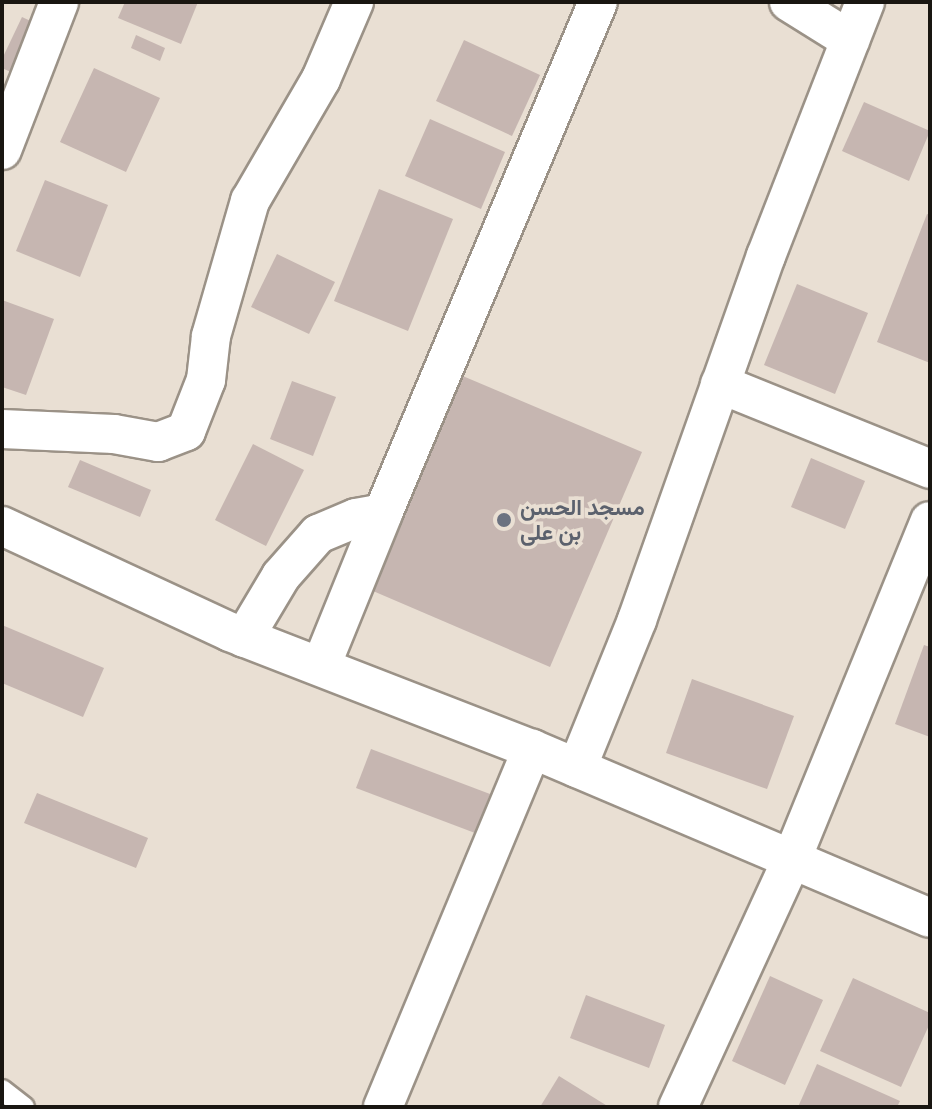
<!DOCTYPE html>
<meta charset="utf-8">
<style>
body{margin:0}
#map{position:relative;width:932px;height:1109px;overflow:hidden;background:#e9dfd3;font-family:Inter,Vazirmatn,sans-serif}
div>[style]{position:absolute}
[style*='--x']{left:calc(var(--x)*1px);top:calc(var(--y)*1px);width:calc(var(--w)*1px);rotate:calc(var(--a)*1deg)}
.building>*{inset:0;background:#c6b6b1}
.roads{filter:drop-shadow(2px 0 #9b9287) drop-shadow(-2px 0 #9b9287) drop-shadow(0 2px #9b9287) drop-shadow(0 -2px #9b9287)}
.service>*{height:20px;margin:-10px;padding:0 10px;transform-origin:10px;border-radius:10px;background:#fff}
.minor>*{height:38px;margin:-19px;padding:0 19px;transform-origin:19px;border-radius:19px;background:#fff}
.dots>*{width:22px;height:22px;translate:-50% -50%;box-sizing:border-box;border:4px solid #e9dfd3;border-radius:50%}
span{translate:-50% -50%;white-space:nowrap;text-align:center;line-height:1.15;-webkit-text-stroke:7px #e9dfd3;paint-order:stroke}
.worship-label{font-size:22px;color:#5b616d;font-weight:700}
.left{translate:0 -50%;text-align:left}
.frame{position:absolute;inset:0;border:4px solid #191611;pointer-events:none}
</style>
<div id="map">
<div class="building">
<div style="clip-path:polygon(125px 2px,198px 2px,181px 44px,118px 18px)"></div>
<div style="clip-path:polygon(22px 17px,37px 24px,15px 74px,2px 68px,2px 59px)"></div>
<div style="clip-path:polygon(136px 35px,165px 48px,160px 61px,131px 48px)"></div>
<div style="clip-path:polygon(464px 40px,540px 75px,512px 136px,436px 101px)"></div>
<div style="clip-path:polygon(94px 68px,160px 98px,126px 172px,60px 142px)"></div>
<div style="clip-path:polygon(864px 102px,930px 131px,909px 181px,842px 151px)"></div>
<div style="clip-path:polygon(430px 119px,505px 152px,481px 209px,405px 176px)"></div>
<div style="clip-path:polygon(45px 180px,108px 205px,80px 277px,16px 251px)"></div>
<div style="clip-path:polygon(379px 189px,453px 219px,408px 331px,334px 301px)"></div>
<div style="clip-path:polygon(927px 214px,930px 215px,930px 363px,877px 342px)"></div>
<div style="clip-path:polygon(277px 254px,335px 282px,309px 334px,251px 307px)"></div>
<div style="clip-path:polygon(797px 284px,868px 313px,835px 394px,764px 365px)"></div>
<div style="clip-path:polygon(2px 300px,54px 319px,26px 395px,2px 387px)"></div>
<div style="clip-path:polygon(458px 374px,642px 452px,550px 667px,366px 588px)"></div>
<div style="clip-path:polygon(292px 381px,336px 397px,313px 456px,270px 439px)"></div>
<div style="clip-path:polygon(253px 444px,304px 470px,266px 546px,215px 520px)"></div>
<div style="clip-path:polygon(811px 458px,865px 481px,845px 529px,791px 507px)"></div>
<div style="clip-path:polygon(80px 460px,151px 490px,140px 517px,68px 487px)"></div>
<div style="clip-path:polygon(2px 625px,104px 668px,83px 717px,2px 683px)"></div>
<div style="clip-path:polygon(924px 645px,930px 647px,930px 737px,895px 724px)"></div>
<div style="clip-path:polygon(692px 679px,794px 716px,767px 789px,666px 753px)"></div>
<div style="clip-path:polygon(371px 749px,490px 794px,475px 833px,356px 788px)"></div>
<div style="clip-path:polygon(37px 793px,148px 838px,136px 868px,24px 823px)"></div>
<div style="clip-path:polygon(770px 976px,823px 1000px,785px 1085px,732px 1061px)"></div>
<div style="clip-path:polygon(853px 978px,930px 1013px,930px 1023px,901px 1087px,820px 1051px)"></div>
<div style="clip-path:polygon(586px 995px,665px 1025px,649px 1068px,570px 1038px)"></div>
<div style="clip-path:polygon(817px 1064px,900px 1101px,897px 1107px,798px 1107px)"></div>
<div style="clip-path:polygon(559px 1076px,609px 1107px,540px 1107px)"></div>
</div>
<div class="roads">
<div class="service">
<div style="--x:2;--y:1090;--w:28;--a:38"></div>
</div>
<div class="minor">
<div style="--x:789;--y:2;--w:72;--a:31.9"></div>
<div style="--x:2;--y:150;--w:159;--a:-68.9"></div>
<div style="--x:720;--y:384;--w:227;--a:22"></div>
<div style="--x:2;--y:429;--w:112;--a:2.6"></div>
<div style="--x:114;--y:434;--w:45;--a:10.3"></div>
<div style="--x:158;--y:442;--w:30;--a:-21"></div>
<div style="--x:186;--y:431;--w:55;--a:-68.6"></div>
<div style="--x:206;--y:380;--w:44;--a:-83.5"></div>
<div style="--x:211;--y:336;--w:141;--a:-73.9"></div>
<div style="--x:250;--y:201;--w:141;--a:-59.8"></div>
<div style="--x:321;--y:79;--w:84;--a:-66.8"></div>
<div style="--x:2;--y:526;--w:251;--a:24.9"></div>
<div style="--x:230;--y:632;--w:324;--a:21.2"></div>
<div style="--x:532;--y:749;--w:432;--a:23"></div>
<div style="--x:244;--y:638;--w:72;--a:-59.2"></div>
<div style="--x:281;--y:576;--w:56;--a:-48.6"></div>
<div style="--x:318;--y:534;--w:41;--a:-22.8"></div>
<div style="--x:356;--y:518;--w:27;--a:-10"></div>
<div style="--x:383;--y:513;--w:554;--a:-67.18"></div>
<div style="--x:321;--y:666;--w:165;--a:-67.9"></div>
<div style="--x:577;--y:768;--w:160;--a:-67.9"></div>
<div style="--x:637;--y:620;--w:386;--a:-70.5"></div>
<div style="--x:766;--y:256;--w:273;--a:-68.7"></div>
<div style="--x:383;--y:1107;--w:388;--a:-67.4"></div>
<div style="--x:678;--y:1107;--w:271;--a:-65.3"></div>
<div style="--x:791;--y:861;--w:367;--a:-67.8"></div>
</div>
</div>
<div class="dots">
<div style="left:504px;top:520px;background:#6b7280"></div>
</div>
<div class="worship-label">
<span class="left" style="left:520px;top:520px">مسجد الحسن<br>بن على</span>
</div>
<div class="frame"></div>
</div>
